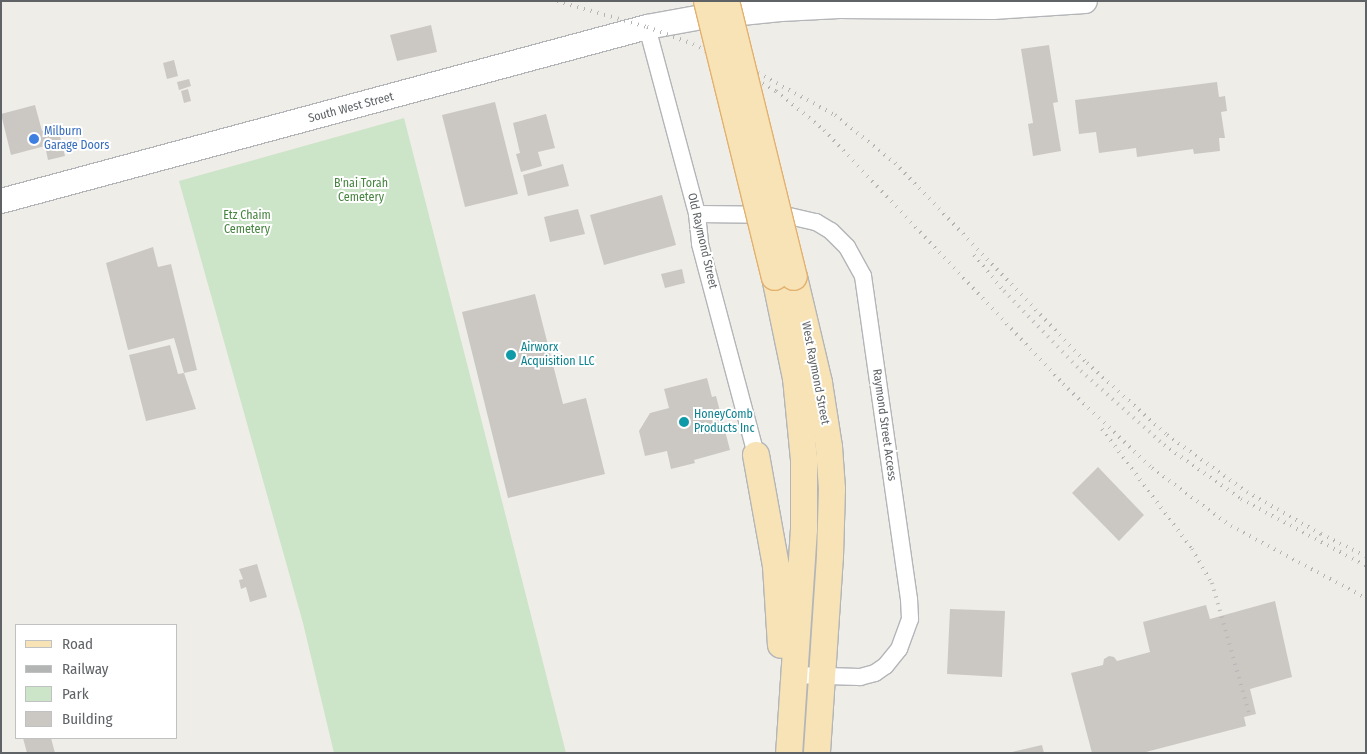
<!DOCTYPE html>
<style>
body{margin:0}
#map{position:relative;width:1367px;height:754px;overflow:hidden;background:#efede8;font-family:"Fira Sans Condensed",sans-serif}
div>[style]{position:absolute}
[style*='--x']{left:calc(var(--x)*1px);top:calc(var(--y)*1px);width:calc(var(--w)*1px);rotate:calc(var(--a)*1deg)}
.green>*{inset:0;background:#cce4c7}
.building>*{inset:0;background:#cbc8c4}
.roads{filter:drop-shadow(1px 0 #b3b5b8) drop-shadow(-1px 0 #b3b5b8) drop-shadow(0 1px #b3b5b8) drop-shadow(0 -1px #b3b5b8)}
.street>*{height:16px;margin:-8px;padding:0 8px;transform-origin:8px;border-radius:8px;background:#fff}
.secondary>*{height:24px;margin:-12px;padding:0 12px;transform-origin:12px;border-radius:12px;background:#fff}
.primary>*{height:26px;margin:-13px;padding:0 13px;transform-origin:13px;border-radius:13px;background:#f7e3b5}
.rail>*{height:4px;margin-top:-2px;transform-origin:0;background:repeating-linear-gradient(90deg,#b3b4b4 0 1px,transparent 0 7px)}
.bridges{filter:drop-shadow(1px 0 #e3b06d) drop-shadow(-1px 0 #e3b06d) drop-shadow(0 1px #e3b06d) drop-shadow(0 -1px #e3b06d)}
.primary-bridge>*{height:26px;margin:-13px;padding:0 13px;transform-origin:13px;border-radius:13px;background:#f7e3b5}
.dots>*{width:14px;height:14px;translate:-50% -50%;box-sizing:border-box;border:2px solid #fff;border-radius:50%}
span{translate:-50% -50%;white-space:nowrap;text-align:center;line-height:1.15;-webkit-text-stroke:4px #fff;paint-order:stroke}
.street-label{font-size:12px;color:#5f6366}
.shop-label{font-size:12px;color:#366cbe}
.left{translate:0 -50%;text-align:left}
.park-label{font-size:12px;color:#478440}
.culture-label{font-size:12px;color:#0d838f}
.frame{position:absolute;inset:0;border:2px solid #5f6366;pointer-events:none}
.legend{position:absolute;left:15px;top:624px;width:162px;height:115px;box-sizing:border-box;background:#fff;border:1px solid #bfc1c2;margin:0;padding:6px 9px;list-style:none;font-size:15px;color:#5f6366}
.legend li{display:flex;align-items:center;gap:10px;height:25px}
.legend b{width:25px;border:1px solid #bfc1c2}
</style>
<div id="map">
<div class="green">
<div style="clip-path:polygon(404px 118px,474px 391px,566px 753px,334px 753px,303px 623px,179px 181px)"></div>
</div>
<div class="building">
<div style="clip-path:polygon(431px 25px,437px 52px,397px 61px,390px 35px)"></div>
<div style="clip-path:polygon(1049px 45px,1058px 102px,1053px 103px,1061px 151px,1033px 156px,1028px 124px,1033px 123px,1021px 49px)"></div>
<div style="clip-path:polygon(174px 60px,178px 76px,167px 79px,163px 63px)"></div>
<div style="clip-path:polygon(189px 79px,191px 86px,179px 90px,177px 82px)"></div>
<div style="clip-path:polygon(1217px 82px,1219px 97px,1225px 96px,1227px 111px,1221px 112px,1225px 138px,1219px 138px,1220px 151px,1194px 154px,1193px 149px,1137px 157px,1136px 148px,1099px 153px,1096px 132px,1079px 134px,1075px 100px)"></div>
<div style="clip-path:polygon(188px 89px,191px 101px,184px 103px,181px 91px)"></div>
<div style="clip-path:polygon(495px 102px,518px 194px,465px 207px,442px 115px)"></div>
<div style="clip-path:polygon(35px 105px,42px 131px,58px 128px,65px 156px,48px 160px,45px 146px,11px 155px,1px 114px)"></div>
<div style="clip-path:polygon(546px 114px,555px 148px,538px 152px,542px 166px,521px 172px,516px 154px,520px 153px,513px 123px)"></div>
<div style="clip-path:polygon(563px 164px,569px 186px,528px 196px,523px 175px)"></div>
<div style="clip-path:polygon(662px 195px,676px 245px,604px 265px,590px 215px)"></div>
<div style="clip-path:polygon(578px 209px,585px 234px,550px 242px,544px 217px)"></div>
<div style="clip-path:polygon(153px 247px,158px 267px,171px 264px,197px 370px,184px 373px,174px 338px,128px 350px,106px 263px)"></div>
<div style="clip-path:polygon(682px 269px,685px 283px,665px 288px,661px 274px)"></div>
<div style="clip-path:polygon(535px 294px,563px 404px,586px 398px,605px 474px,508px 498px,462px 312px)"></div>
<div style="clip-path:polygon(170px 345px,178px 374px,184px 373px,196px 409px,146px 421px,129px 355px)"></div>
<div style="clip-path:polygon(707px 378px,712px 397px,716px 396px,730px 450px,694px 460px,695px 463px,671px 469px,667px 451px,645px 456px,639px 431px,650px 413px,669px 408px,664px 389px)"></div>
<div style="clip-path:polygon(1098px 467px,1144px 515px,1119px 541px,1072px 493px)"></div>
<div style="clip-path:polygon(257px 564px,267px 597px,250px 602px,246px 587px,241px 589px,239px 580px,243px 579px,239px 569px)"></div>
<div style="clip-path:polygon(1275px 601px,1292px 677px,1250px 689px,1256px 714px,1244px 717px,1246px 726px,1142px 753px,1092px 753px,1071px 673px,1103px 665px,1104px 659px,1109px 656px,1114px 657px,1117px 661px,1150px 652px,1143px 622px,1206px 605px,1210px 619px)"></div>
<div style="clip-path:polygon(950px 609px,1005px 611px,1002px 677px,947px 674px)"></div>
<div style="clip-path:polygon(23px 738px,51px 738px,55px 753px,27px 753px)"></div>
<div style="clip-path:polygon(1042px 745px,1044px 753px,1013px 753px,1012px 752px)"></div>
</div>
<div class="roads">
<div class="street">
<div style="--x:647;--y:27;--w:194;--a:75"></div>
<div style="--x:697;--y:214;--w:30;--a:84"></div>
<div style="--x:700;--y:244;--w:218;--a:75.1"></div>
<div style="--x:697;--y:214;--w:88;--a:0.7"></div>
<div style="--x:785;--y:215;--w:32;--a:13"></div>
<div style="--x:816;--y:222;--w:17;--a:31"></div>
<div style="--x:831;--y:231;--w:23;--a:45"></div>
<div style="--x:847;--y:247;--w:33;--a:61"></div>
<div style="--x:863;--y:276;--w:326;--a:81.9"></div>
<div style="--x:909;--y:599;--w:20;--a:87"></div>
<div style="--x:910;--y:619;--w:32;--a:110"></div>
<div style="--x:899;--y:649;--w:22;--a:129"></div>
<div style="--x:885;--y:666;--w:12;--a:145"></div>
<div style="--x:875;--y:673;--w:16;--a:165"></div>
<div style="--x:860;--y:677;--w:67;--a:-178.3"></div>
</div>
<div class="secondary">
<div style="--x:1;--y:201;--w:669;--a:-15.07"></div>
<div style="--x:647;--y:27;--w:56;--a:-10.3"></div>
<div style="--x:702;--y:17;--w:79;--a:-5.8"></div>
<div style="--x:781;--y:9;--w:58;--a:-3"></div>
<div style="--x:839;--y:6;--w:154;--a:0.4"></div>
<div style="--x:993;--y:7;--w:92;--a:-3.7"></div>
</div>
<div class="primary">
<div style="--x:775;--y:277;--w:103;--a:78.3"></div>
<div style="--x:796;--y:378;--w:81;--a:84.4"></div>
<div style="--x:804;--y:459;--w:70;--a:90"></div>
<div style="--x:804;--y:529;--w:225;--a:93.8"></div>
<div style="--x:794;--y:277;--w:109;--a:76.7"></div>
<div style="--x:819;--y:383;--w:65;--a:81.1"></div>
<div style="--x:829;--y:447;--w:42;--a:85.9"></div>
<div style="--x:832;--y:489;--w:67;--a:91.7"></div>
<div style="--x:830;--y:556;--w:197;--a:93.8"></div>
<div style="--x:756;--y:455;--w:113;--a:79.8"></div>
<div style="--x:776;--y:566;--w:79;--a:86.4"></div>
</div>
</div>
<div class="rail">
<div style="--x:557;--y:1;--w:94;--a:16.1"></div>
<div style="--x:647;--y:27;--w:49;--a:20.3"></div>
<div style="--x:693;--y:44;--w:59;--a:28.3"></div>
<div style="--x:745;--y:72;--w:36;--a:32"></div>
<div style="--x:776;--y:91;--w:62;--a:39.1"></div>
<div style="--x:824;--y:130;--w:349;--a:46.7"></div>
<div style="--x:1063;--y:384;--w:122;--a:43.3"></div>
<div style="--x:1152;--y:468;--w:98;--a:36.3"></div>
<div style="--x:1231;--y:526;--w:153;--a:28.1"></div>
<div style="--x:758;--y:73;--w:88;--a:28.6"></div>
<div style="--x:835;--y:115;--w:77;--a:38.7"></div>
<div style="--x:895;--y:163;--w:277;--a:46.2"></div>
<div style="--x:1087;--y:363;--w:108;--a:42"></div>
<div style="--x:1167;--y:435;--w:98;--a:35.5"></div>
<div style="--x:1247;--y:492;--w:85;--a:29.6"></div>
<div style="--x:1321;--y:534;--w:50;--a:26.1"></div>
<div style="--x:974;--y:255;--w:47;--a:50.2"></div>
<div style="--x:1004;--y:291;--w:111;--a:46.1"></div>
<div style="--x:1081;--y:371;--w:111;--a:41.7"></div>
<div style="--x:1164;--y:445;--w:94;--a:35"></div>
<div style="--x:1241;--y:499;--w:142;--a:28.2"></div>
<div style="--x:1102;--y:429;--w:150;--a:53.1"></div>
<div style="--x:1192;--y:549;--w:39;--a:60"></div>
<div style="--x:1212;--y:583;--w:135;--a:74.1"></div>
</div>
<div class="bridges">
<div class="primary-bridge">
<div style="--x:707;--y:1;--w:284;--a:76.2"></div>
<div style="--x:726;--y:1;--w:284;--a:76.2"></div>
</div>
</div>
<div class="dots">
<div style="left:34px;top:139px;background:#3f7fe0"></div>
<div style="left:511px;top:355px;background:#0f9aa8"></div>
<div style="left:684px;top:422px;background:#0f9aa8"></div>
</div>
<div class="street-label">
<span style="left:351px;top:108px;rotate:-15deg">South West Street</span>
<span style="left:702px;top:241px;rotate:77deg">Old Raymond Street</span>
<span style="left:815px;top:373px;rotate:79deg">West Raymond Street</span>
<span style="left:884px;top:425px;rotate:82deg">Raymond Street Access</span>
</div>
<div class="shop-label">
<span class="left" style="left:44px;top:139px">Milburn<br>Garage Doors</span>
</div>
<div class="park-label">
<span style="left:361px;top:191px">B'nai Torah<br>Cemetery</span>
<span style="left:247px;top:223px">Etz Chaim<br>Cemetery</span>
</div>
<div class="culture-label">
<span class="left" style="left:521px;top:355px">Airworx<br>Acquisition LLC</span>
<span class="left" style="left:694px;top:422px">HoneyComb<br>Products Inc</span>
</div>
<div class="frame"></div>
<ul class="legend">
<li><b style="height:6px;background:#f7e3b5"></b>Road</li>
<li><b style="height:6px;background:#b3b4b4"></b>Railway</li>
<li><b style="height:14px;background:#cce4c7"></b>Park</li>
<li><b style="height:14px;background:#cbc8c4"></b>Building</li>
</ul>
</div>
